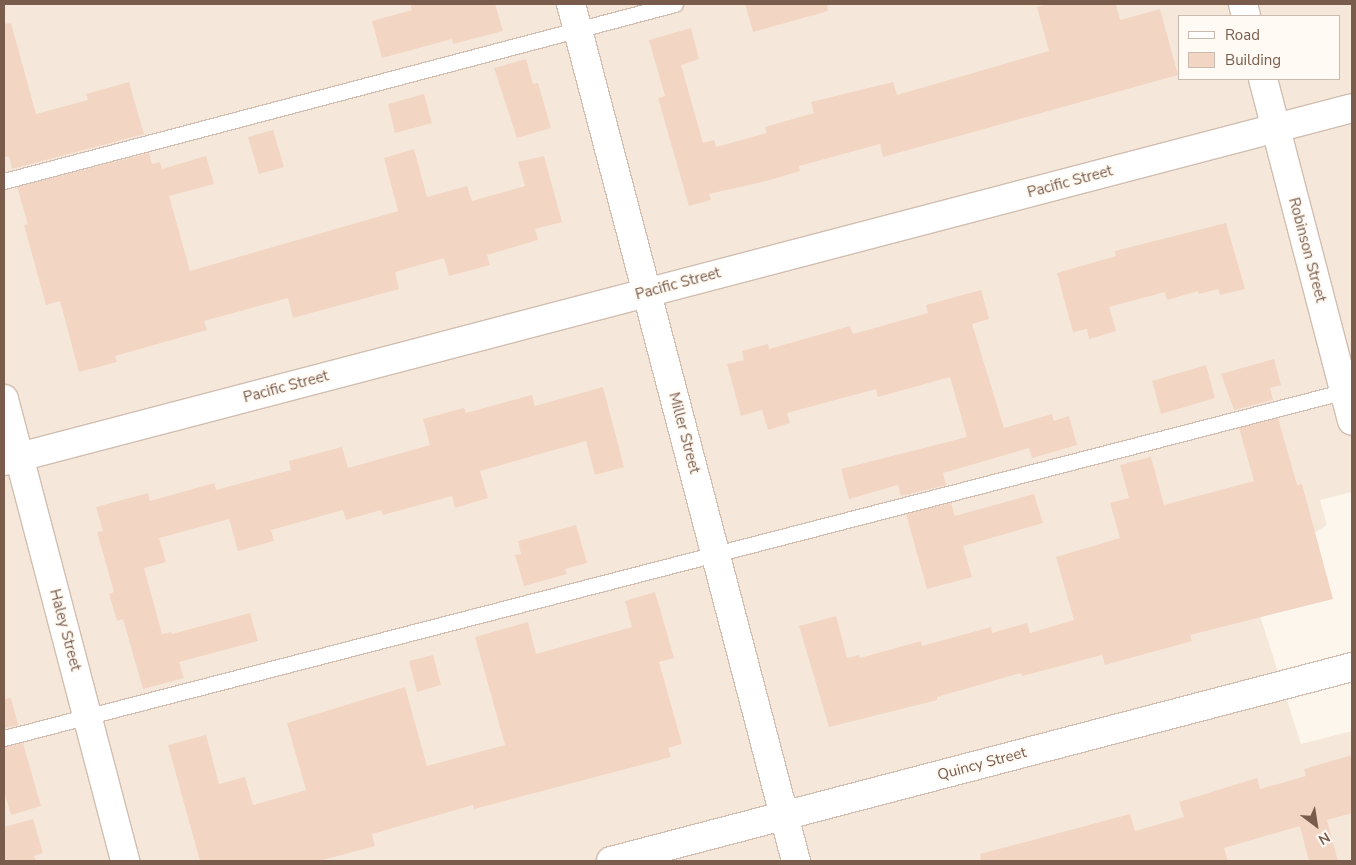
<!DOCTYPE html>
<style>
body{margin:0}
#map{position:relative;width:1356px;height:865px;overflow:hidden;background:#fdf6ec;font-family:"Nunito Sans",sans-serif}
div>[style]{position:absolute}
[style*='--x']{left:calc(var(--x)*1px);top:calc(var(--y)*1px);width:calc(var(--w)*1px);rotate:calc(var(--a)*1deg)}
.residential>*{inset:0;background:#f5e8da}
.building>*{inset:0;background:#f3d5c3}
.roads{filter:drop-shadow(1px 0 #d1beb0) drop-shadow(-1px 0 #d1beb0) drop-shadow(0 1px #d1beb0) drop-shadow(0 -1px #d1beb0)}
.service>*{height:15px;margin:-7.5px;padding:0 7.5px;transform-origin:7.5px;border-radius:7.5px;background:#fff}
.minor>*{height:28px;margin:-14px;padding:0 14px;transform-origin:14px;border-radius:14px;background:#fff}
.secondary>*{height:28px;margin:-14px;padding:0 14px;transform-origin:14px;border-radius:14px;background:#fff}
span{translate:-50% -50%;white-space:nowrap;text-align:center;line-height:1.15;-webkit-text-stroke:4px #fffaf3;paint-order:stroke}
.street-label{font-size:15px;color:#7a5c4d}
.frame{position:absolute;inset:0;border:5px solid #7a5c4d;pointer-events:none}
.legend{position:absolute;left:1178px;top:15px;width:162px;height:65px;box-sizing:border-box;background:#fffaf3;border:1px solid #cabbb1;margin:0;padding:6px 9px;list-style:none;font-size:15px;color:#7a5c4d}
.legend li{display:flex;align-items:center;gap:10px;height:25px}
.legend b{width:25px;border:1px solid #cabbb1}
.north{position:absolute;left:1291px;top:800px;width:50px;height:50px;-webkit-text-stroke:4px #fffaf3;paint-order:stroke;rotate:149deg;font-size:14px;font-weight:700;line-height:20px;text-align:center;color:#7a5c4d}
.north::after{content:'';display:block;margin:auto;width:18px;height:22px;background:#7a5c4d;clip-path:polygon(50% 0,100% 100%,50% 72%,0 100%)}
</style>
<div id="map">
<div class="residential">
<div style="clip-path:polygon(evenodd,4px 4px,1352px 4px,1352px 492px,1320px 500px,1327px 525px,1247px 575px,1301px 744px,1352px 731px,1352px 861px,4px 861px,4px 4px,1180px 16px,1340px 16px,1340px 79px,1180px 79px,1180px 16px)"></div>
</div>
<div class="building">
<div style="clip-path:polygon(410px 4px,495px 4px,503px 31px,453px 44px,452px 39px,382px 58px,372px 21px,412px 10px)"></div>
<div style="clip-path:polygon(745px 4px,827px 4px,828px 11px,753px 32px)"></div>
<div style="clip-path:polygon(1049px 4px,1116px 4px,1120px 20px,1160px 9px,1178px 75px,883px 157px,880px 144px,799px 166px,800px 171px,770px 180px,709px 194px,711px 200px,689px 206px,658px 98px,665px 96px,649px 40px,691px 28px,699px 59px,681px 65px,703px 143px,714px 140px,716px 147px,767px 133px,765px 127px,814px 113px,811px 102px,893px 82px,897px 95px,1049px 51px,1037px 7px)"></div>
<div style="clip-path:polygon(11px 23px,36px 114px,88px 100px,86px 94px,129px 82px,144px 134px,12px 169px,9px 156px,4px 158px,4px 24px)"></div>
<div style="clip-path:polygon(526px 59px,533px 84px,538px 83px,551px 128px,517px 138px,494px 68px)"></div>
<div style="clip-path:polygon(424px 94px,432px 123px,395px 133px,388px 104px)"></div>
<div style="clip-path:polygon(273px 130px,284px 167px,259px 174px,248px 137px)"></div>
<div style="clip-path:polygon(414px 149px,427px 197px,467px 186px,472px 201px,525px 186px,518px 162px,544px 156px,562px 222px,535px 229px,538px 240px,487px 255px,490px 265px,449px 276px,444px 258px,395px 272px,399px 289px,293px 318px,288px 298px,204px 321px,207px 330px,115px 356px,117px 362px,79px 372px,60px 301px,46px 305px,24px 225px,28px 224px,17px 187px,149px 153px,152px 164px,160px 162px,162px 169px,206px 156px,214px 184px,169px 196px,190px 271px,398px 211px,384px 158px)"></div>
<div style="clip-path:polygon(1226px 223px,1245px 289px,1220px 295px,1218px 289px,1199px 294px,1198px 291px,1167px 300px,1165px 292px,1109px 307px,1116px 331px,1089px 339px,1087px 329px,1073px 332px,1057px 273px,1116px 256px,1115px 251px)"></div>
<div style="clip-path:polygon(981px 290px,989px 319px,972px 324px,1004px 428px,1052px 414px,1054px 421px,1069px 416px,1077px 445px,1032px 458px,1029px 448px,943px 473px,946px 485px,901px 496px,898px 485px,849px 499px,841px 469px,967px 437px,950px 377px,878px 397px,876px 389px,787px 413px,790px 423px,768px 430px,762px 410px,741px 416px,727px 364px,744px 360px,742px 351px,768px 344px,769px 349px,850px 326px,853px 334px,928px 313px,926px 305px)"></div>
<div style="clip-path:polygon(1274px 359px,1281px 385px,1270px 388px,1273px 400px,1234px 410px,1221px 374px)"></div>
<div style="clip-path:polygon(1206px 365px,1215px 398px,1161px 414px,1152px 381px)"></div>
<div style="clip-path:polygon(603px 387px,624px 467px,595px 475px,586px 441px,480px 471px,488px 498px,455px 508px,452px 496px,383px 515px,381px 510px,346px 520px,343px 510px,271px 530px,274px 541px,238px 551px,229px 519px,159px 538px,166px 562px,144px 568px,162px 634px,171px 632px,172px 634px,250px 613px,258px 641px,179px 662px,184px 678px,143px 689px,123px 619px,117px 621px,109px 594px,114px 592px,97px 532px,103px 531px,96px 507px,148px 493px,150px 501px,214px 483px,216px 490px,291px 470px,289px 461px,342px 447px,348px 468px,430px 445px,423px 419px,464px 408px,466px 413px,532px 395px,535px 406px)"></div>
<div style="clip-path:polygon(1278px 418px,1297px 485px,1302px 484px,1333px 599px,1190px 635px,1192px 641px,1105px 665px,1102px 655px,1022px 676px,1021px 673px,937px 697px,937px 700px,829px 727px,799px 626px,836px 616px,847px 658px,859px 655px,860px 658px,921px 641px,922px 646px,991px 627px,992px 633px,1027px 623px,1030px 633px,1074px 620px,1056px 557px,1120px 538px,1110px 503px,1129px 498px,1120px 465px,1151px 457px,1164px 505px,1254px 481px,1239px 428px)"></div>
<div style="clip-path:polygon(1034px 494px,1043px 523px,963px 546px,972px 577px,927px 589px,906px 514px,951px 503px,955px 516px)"></div>
<div style="clip-path:polygon(576px 525px,587px 563px,565px 569px,567px 574px,524px 586px,515px 555px,521px 554px,518px 541px)"></div>
<div style="clip-path:polygon(655px 592px,674px 658px,659px 662px,682px 744px,668px 748px,671px 757px,474px 809px,473px 805px,372px 834px,375px 846px,319px 861px,200px 861px,168px 745px,206px 735px,219px 784px,245px 777px,253px 805px,306px 790px,287px 723px,405px 687px,427px 766px,505px 745px,475px 637px,528px 622px,536px 654px,632px 627px,625px 601px)"></div>
<div style="clip-path:polygon(433px 655px,441px 685px,417px 692px,409px 661px)"></div>
<div style="clip-path:polygon(11px 698px,18px 725px,4px 728px,4px 699px)"></div>
<div style="clip-path:polygon(23px 743px,41px 806px,11px 815px,4px 791px,4px 747px)"></div>
<div style="clip-path:polygon(1352px 755px,1352px 813px,1327px 820px,1338px 861px,1309px 861px,1300px 826px,1224px 848px,1228px 861px,981px 861px,980px 854px,1130px 814px,1135px 831px,1184px 817px,1179px 802px,1257px 778px,1260px 789px,1306px 776px,1304px 769px)"></div>
<div style="clip-path:polygon(33px 819px,43px 853px,34px 856px,36px 861px,4px 861px,4px 827px)"></div>
</div>
<div class="roads">
<div class="service">
<div style="--x:4;--y:181;--w:694;--a:-14.78"></div>
<div style="--x:4;--y:738;--w:1390;--a:-14.5"></div>
</div>
<div class="minor">
<div style="--x:571;--y:4;--w:886;--a:75.29"></div>
<div style="--x:1243;--y:4;--w:12;--a:76"></div>
<div style="--x:1263;--y:79;--w:353;--a:75.4"></div>
<div style="--x:4;--y:461;--w:1393;--a:-14.67"></div>
<div style="--x:611;--y:861;--w:766;--a:-14.67"></div>
</div>
<div class="secondary">
<div style="--x:4;--y:399;--w:478;--a:75.3"></div>
</div>
</div>
<div class="street-label">
<span style="left:1070px;top:182px;rotate:-15deg">Pacific Street</span>
<span style="left:1307px;top:250px;rotate:75deg">Robinson Street</span>
<span style="left:678px;top:284px;rotate:-15deg">Pacific Street</span>
<span style="left:286px;top:387px;rotate:-15deg">Pacific Street</span>
<span style="left:684px;top:433px;rotate:75deg">Miller Street</span>
<span style="left:65px;top:630px;rotate:75deg">Haley Street</span>
<span style="left:982px;top:764px;rotate:-15deg">Quincy Street</span>
</div>
<div class="frame"></div>
<ul class="legend">
<li><b style="height:6px;background:#fff"></b>Road</li>
<li><b style="height:14px;background:#f3d5c3"></b>Building</li>
</ul>
<div class="north">N</div>
</div>
